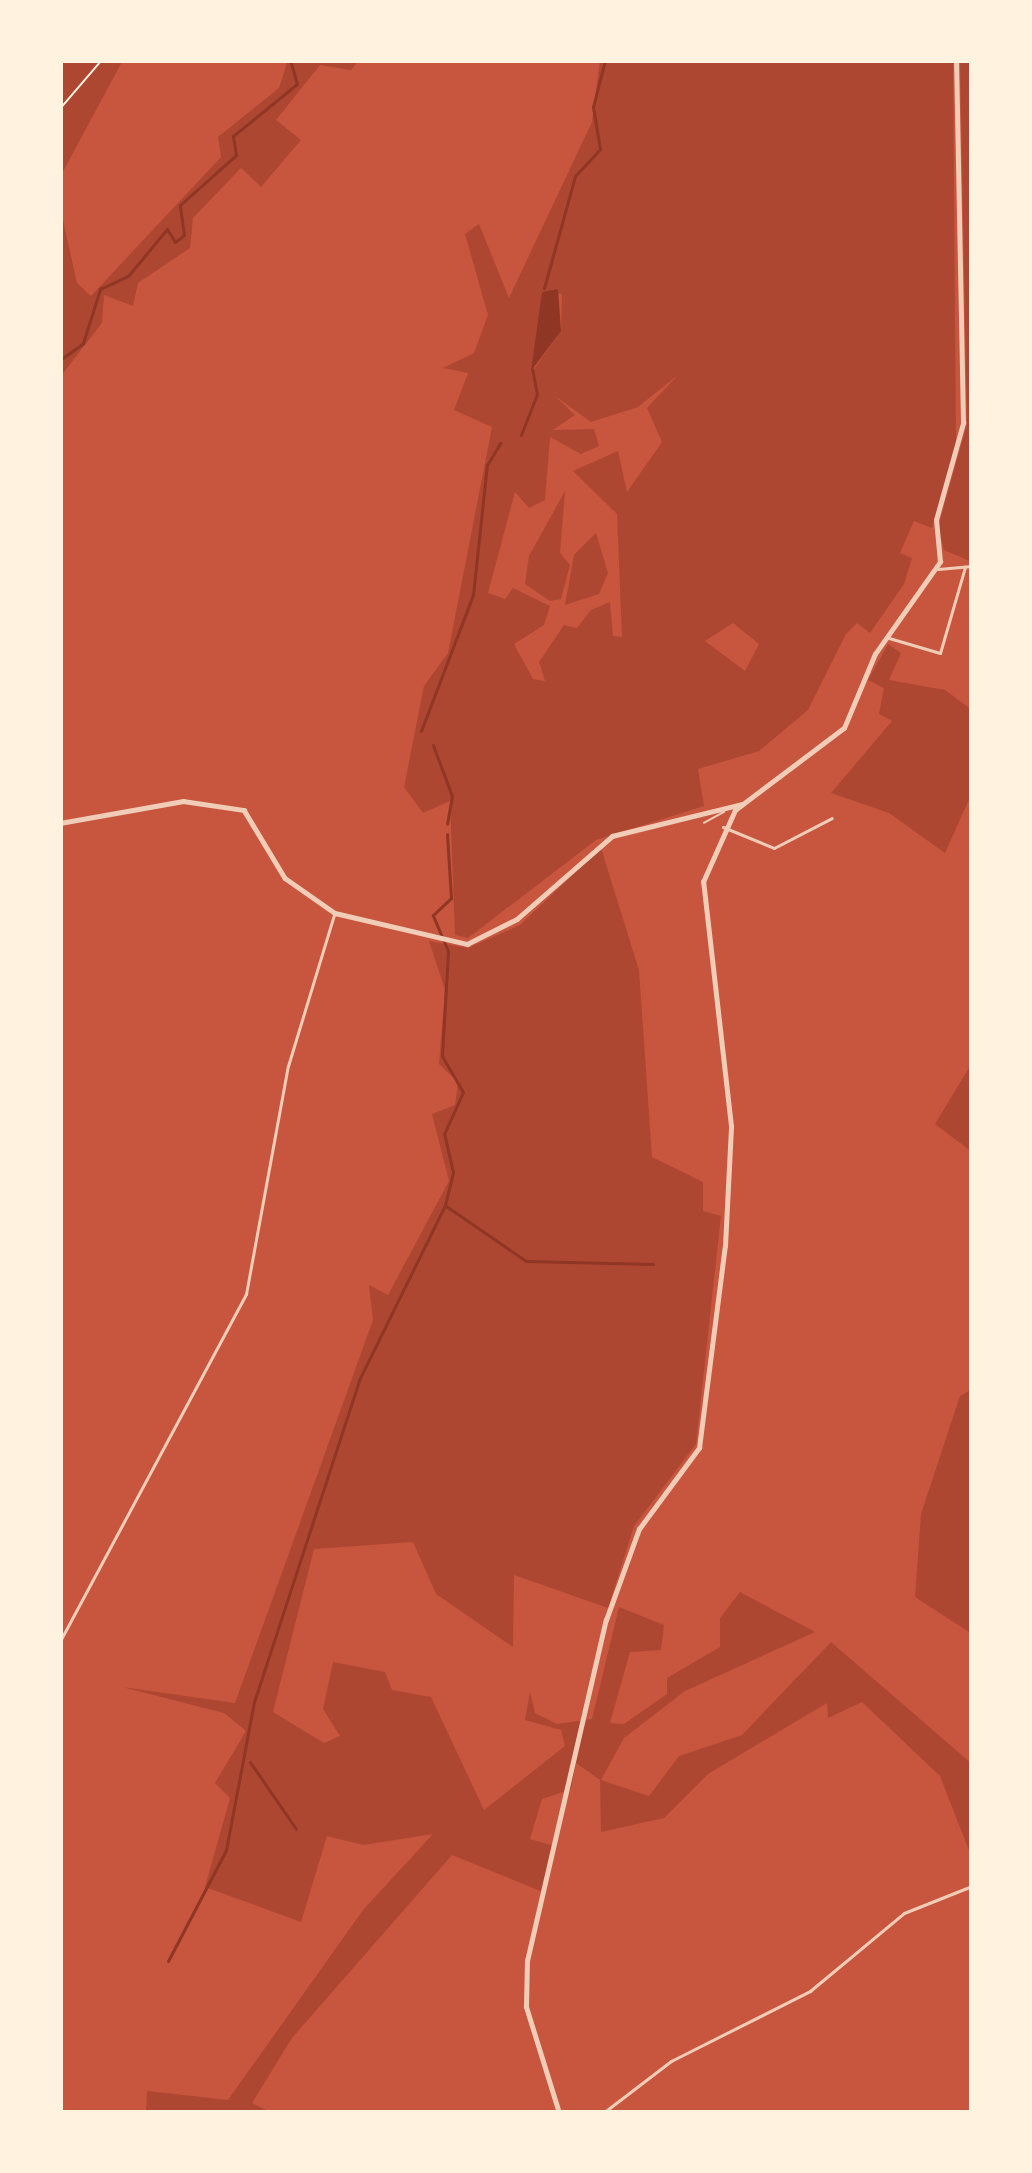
<!DOCTYPE html>
<style>
body{margin:0}
#map{position:relative;width:1032px;height:2173px;overflow:hidden;background:#c8553d;font-family:Arial,sans-serif}
div>[style]{position:absolute}
[style*='--x']{left:calc(var(--x)*1px);top:calc(var(--y)*1px);width:calc(var(--w)*1px);rotate:calc(var(--a)*1deg)}
.green>*{inset:0;background:#ae4732}
.water>*{inset:0;background:#8f3625}
.stream>*{height:3px;margin:-1.5px;padding:0 1.5px;transform-origin:1.5px;border-radius:1.5px;background:#8f3625}
.path>*{height:1.5px;margin:-0.75px;padding:0 0.75px;transform-origin:0.75px;border-radius:0.75px;background:#fff3e0}
.service>*{height:1.5px;margin:-0.75px;padding:0 0.75px;transform-origin:0.75px;border-radius:0.75px;background:#f1ccb7}
.minor>*{height:3px;margin:-1.5px;padding:0 1.5px;transform-origin:1.5px;border-radius:1.5px;background:#f1ccb7}
.tertiary>*{height:4.5px;margin:-2.25px;padding:0 2.25px;transform-origin:2.25px;border-radius:2.25px;background:#f1ccb7}
span{translate:-50% -50%;white-space:nowrap;text-align:center;line-height:1.15;-webkit-text-stroke:9px #fff3e0;paint-order:stroke}
.frame{position:absolute;inset:0;border:63px solid #fff3e0;pointer-events:none}
</style>
<div id="map">
<div class="green">
<div style="clip-path:polygon(66px 60px,123px 60px,60px 177px,60px 69px)"></div>
<div style="clip-path:polygon(288px 60px,359px 60px,351px 70px,320px 65px,276px 120px,301px 140px,261px 187px,241px 168px,193px 218px,190px 248px,138px 283px,133px 306px,104px 295px,102px 323px,60px 377px,60px 207px,77px 283px,91px 296px,221px 157px,218px 137px,279px 88px)"></div>
<div style="clip-path:polygon(evenodd,600px 60px,953px 60px,956px 444px,932px 528px,914px 521px,900px 553px,912px 558px,904px 584px,870px 633px,857px 623px,846px 634px,808px 710px,759px 751px,698px 769px,704px 806px,596px 840px,468px 938px,455px 935px,450px 801px,423px 813px,404px 787px,424px 686px,448px 653px,492px 427px,454px 410px,468px 373px,443px 368px,474px 353px,488px 315px,465px 234px,479px 224px,509px 298px,592px 122px,600px 60px,542px 292px,562px 294px,561px 331px,534px 369px,542px 292px,600px 60px,678px 375px,647px 408px,662px 442px,627px 492px,618px 451px,573px 471px,617px 514px,622px 637px,613px 636px,610px 602px,591px 610px,577px 628px,564px 625px,539px 662px,545px 681px,533px 679px,514px 644px,544px 625px,550px 606px,513px 588px,505px 599px,488px 593px,515px 492px,529px 508px,545px 500px,550px 437px,581px 454px,599px 446px,594px 429px,553px 430px,575px 415px,555px 396px,591px 422px,638px 407px,678px 375px,600px 60px,733px 623px,759px 644px,745px 671px,705px 641px,733px 623px)"></div>
<div style="clip-path:polygon(960px 60px,972px 60px,972px 562px,944px 550px,938px 527px,967px 424px)"></div>
<div style="clip-path:polygon(565px 491px,560px 553px,570px 565px,561px 599px,550px 601px,525px 584px,529px 556px)"></div>
<div style="clip-path:polygon(596px 533px,608px 573px,599px 594px,565px 605px,574px 555px)"></div>
<div style="clip-path:polygon(888px 644px,901px 653px,889px 680px,945px 690px,972px 710px,972px 793px,945px 853px,889px 813px,831px 793px,892px 721px,879px 714px,884px 688px,868px 680px)"></div>
<div style="clip-path:polygon(601px 848px,639px 970px,652px 1157px,703px 1182px,703px 1211px,721px 1216px,696px 1444px,634px 1526px,608px 1608px,514px 1575px,513px 1647px,436px 1594px,413px 1542px,314px 1549px,273px 1712px,324px 1743px,340px 1736px,323px 1709px,333px 1662px,385px 1672px,392px 1690px,431px 1697px,484px 1810px,565px 1746px,561px 1730px,525px 1720px,530px 1692px,535px 1713px,557px 1724px,592px 1719px,619px 1607px,664px 1625px,661px 1650px,630px 1652px,610px 1723px,624px 1724px,667px 1694px,667px 1678px,720px 1647px,720px 1618px,740px 1592px,815px 1632px,685px 1691px,624px 1738px,601px 1780px,649px 1796px,679px 1756px,742px 1735px,831px 1642px,972px 1764px,972px 1858px,940px 1776px,862px 1702px,828px 1718px,827px 1703px,708px 1774px,664px 1818px,601px 1832px,600px 1780px,576px 1763px,571px 1789px,542px 1799px,530px 1839px,554px 1846px,543px 1892px,452px 1855px,292px 2038px,252px 2103px,272px 2113px,146px 2113px,147px 2091px,228px 2100px,363px 1910px,433px 1834px,363px 1845px,327px 1836px,301px 1922px,205px 1887px,230px 1798px,215px 1783px,246px 1731px,224px 1713px,122px 1687px,235px 1703px,373px 1320px,369px 1285px,388px 1295px,449px 1181px,432px 1114px,455px 1105px,458px 1082px,439px 1064px,445px 990px,429px 941px,468px 948px,520px 925px)"></div>
<div style="clip-path:polygon(972px 1063px,972px 1152px,935px 1124px)"></div>
<div style="clip-path:polygon(972px 1389px,972px 1634px,915px 1597px,921px 1514px,960px 1396px)"></div>
</div>
<div class="water">
<div style="clip-path:polygon(558px 289px,561px 331px,531px 371px,542px 292px)"></div>
</div>
<div class="stream">
<div style="--x:544;--y:288;--w:116;--a:-74.5"></div>
<div style="--x:575;--y:176;--w:37;--a:-47"></div>
<div style="--x:600;--y:149;--w:43;--a:-99.5"></div>
<div style="--x:593;--y:107;--w:49;--a:-75.7"></div>
<div style="--x:60;--y:360;--w:29;--a:-36"></div>
<div style="--x:83;--y:343;--w:57;--a:-72.5"></div>
<div style="--x:100;--y:289;--w:31;--a:-25"></div>
<div style="--x:128;--y:276;--w:61;--a:-50.3"></div>
<div style="--x:167;--y:229;--w:15;--a:58"></div>
<div style="--x:175;--y:242;--w:11;--a:-38"></div>
<div style="--x:184;--y:235;--w:30;--a:-98"></div>
<div style="--x:180;--y:205;--w:75;--a:-41.8"></div>
<div style="--x:236;--y:155;--w:19;--a:-99"></div>
<div style="--x:233;--y:136;--w:82;--a:-39.1"></div>
<div style="--x:297;--y:84;--w:25;--a:-106"></div>
<div style="--x:521;--y:435;--w:44;--a:-68.7"></div>
<div style="--x:537;--y:394;--w:25;--a:-101"></div>
<div style="--x:421;--y:731;--w:146;--a:-69.1"></div>
<div style="--x:473;--y:595;--w:131;--a:-83.9"></div>
<div style="--x:487;--y:465;--w:26;--a:-59"></div>
<div style="--x:433;--y:745;--w:54;--a:69.6"></div>
<div style="--x:452;--y:796;--w:28;--a:100"></div>
<div style="--x:446;--y:1206;--w:97;--a:34.5"></div>
<div style="--x:526;--y:1261;--w:127;--a:1.4"></div>
<div style="--x:250;--y:1762;--w:81;--a:55.5"></div>
<div style="--x:168;--y:1961;--w:125;--a:-62.4"></div>
<div style="--x:226;--y:1850;--w:151;--a:-79.3"></div>
<div style="--x:254;--y:1702;--w:339;--a:-71.9"></div>
<div style="--x:359;--y:1380;--w:195;--a:-63.8"></div>
<div style="--x:445;--y:1205;--w:34;--a:-76"></div>
<div style="--x:453;--y:1172;--w:39;--a:-103"></div>
<div style="--x:444;--y:1134;--w:46;--a:-65.7"></div>
<div style="--x:463;--y:1092;--w:42;--a:-120.3"></div>
<div style="--x:442;--y:1056;--w:105;--a:-86.7"></div>
<div style="--x:448;--y:951;--w:39;--a:-113"></div>
<div style="--x:433;--y:915;--w:25;--a:-43"></div>
<div style="--x:451;--y:898;--w:64;--a:-93.6"></div>
</div>
<div class="path">
<div style="--x:60;--y:109;--w:65;--a:-49.4"></div>
</div>
<div class="service">
<div style="--x:704;--y:823;--w:23;--a:-29"></div>
</div>
<div class="minor">
<div style="--x:938;--y:569;--w:34;--a:-5"></div>
<div style="--x:889;--y:638;--w:53;--a:16.4"></div>
<div style="--x:940;--y:653;--w:90;--a:-73.8"></div>
<div style="--x:723;--y:827;--w:55;--a:22.4"></div>
<div style="--x:774;--y:848;--w:65;--a:-27.3"></div>
<div style="--x:60;--y:1641;--w:394;--a:-61.8"></div>
<div style="--x:246;--y:1294;--w:232;--a:-79.6"></div>
<div style="--x:288;--y:1066;--w:158;--a:-73.1"></div>
<div style="--x:603;--y:2113;--w:86;--a:-37.4"></div>
<div style="--x:671;--y:2061;--w:156;--a:-26.7"></div>
<div style="--x:810;--y:1991;--w:122;--a:-39.7"></div>
<div style="--x:904;--y:1913;--w:73;--a:-21.7"></div>
</div>
<div class="tertiary">
<div style="--x:60;--y:823;--w:125;--a:-10.1"></div>
<div style="--x:183;--y:801;--w:62;--a:8.4"></div>
<div style="--x:244;--y:810;--w:79;--a:58.9"></div>
<div style="--x:285;--y:878;--w:61;--a:35"></div>
<div style="--x:335;--y:913;--w:136;--a:13.2"></div>
<div style="--x:467;--y:944;--w:56;--a:-26.6"></div>
<div style="--x:517;--y:919;--w:126;--a:-41.1"></div>
<div style="--x:612;--y:836;--w:134;--a:-13.8"></div>
<div style="--x:559;--y:2113;--w:111;--a:-107.3"></div>
<div style="--x:526;--y:2007;--w:46;--a:-88.8"></div>
<div style="--x:527;--y:1961;--w:350;--a:-77"></div>
<div style="--x:606;--y:1620;--w:97;--a:-70.1"></div>
<div style="--x:639;--y:1529;--w:101;--a:-53.5"></div>
<div style="--x:699;--y:1448;--w:204;--a:-82.7"></div>
<div style="--x:725;--y:1246;--w:120;--a:-87.1"></div>
<div style="--x:731;--y:1126;--w:246;--a:-96.5"></div>
<div style="--x:703;--y:882;--w:79;--a:-66"></div>
<div style="--x:735;--y:810;--w:136;--a:-37"></div>
<div style="--x:844;--y:728;--w:80;--a:-67.3"></div>
<div style="--x:875;--y:654;--w:113;--a:-54.8"></div>
<div style="--x:940;--y:562;--w:42;--a:-95.4"></div>
<div style="--x:936;--y:520;--w:101;--a:-74.4"></div>
<div style="--x:963;--y:423;--w:363;--a:-91.1"></div>
</div>
<div class="frame"></div>
</div>
